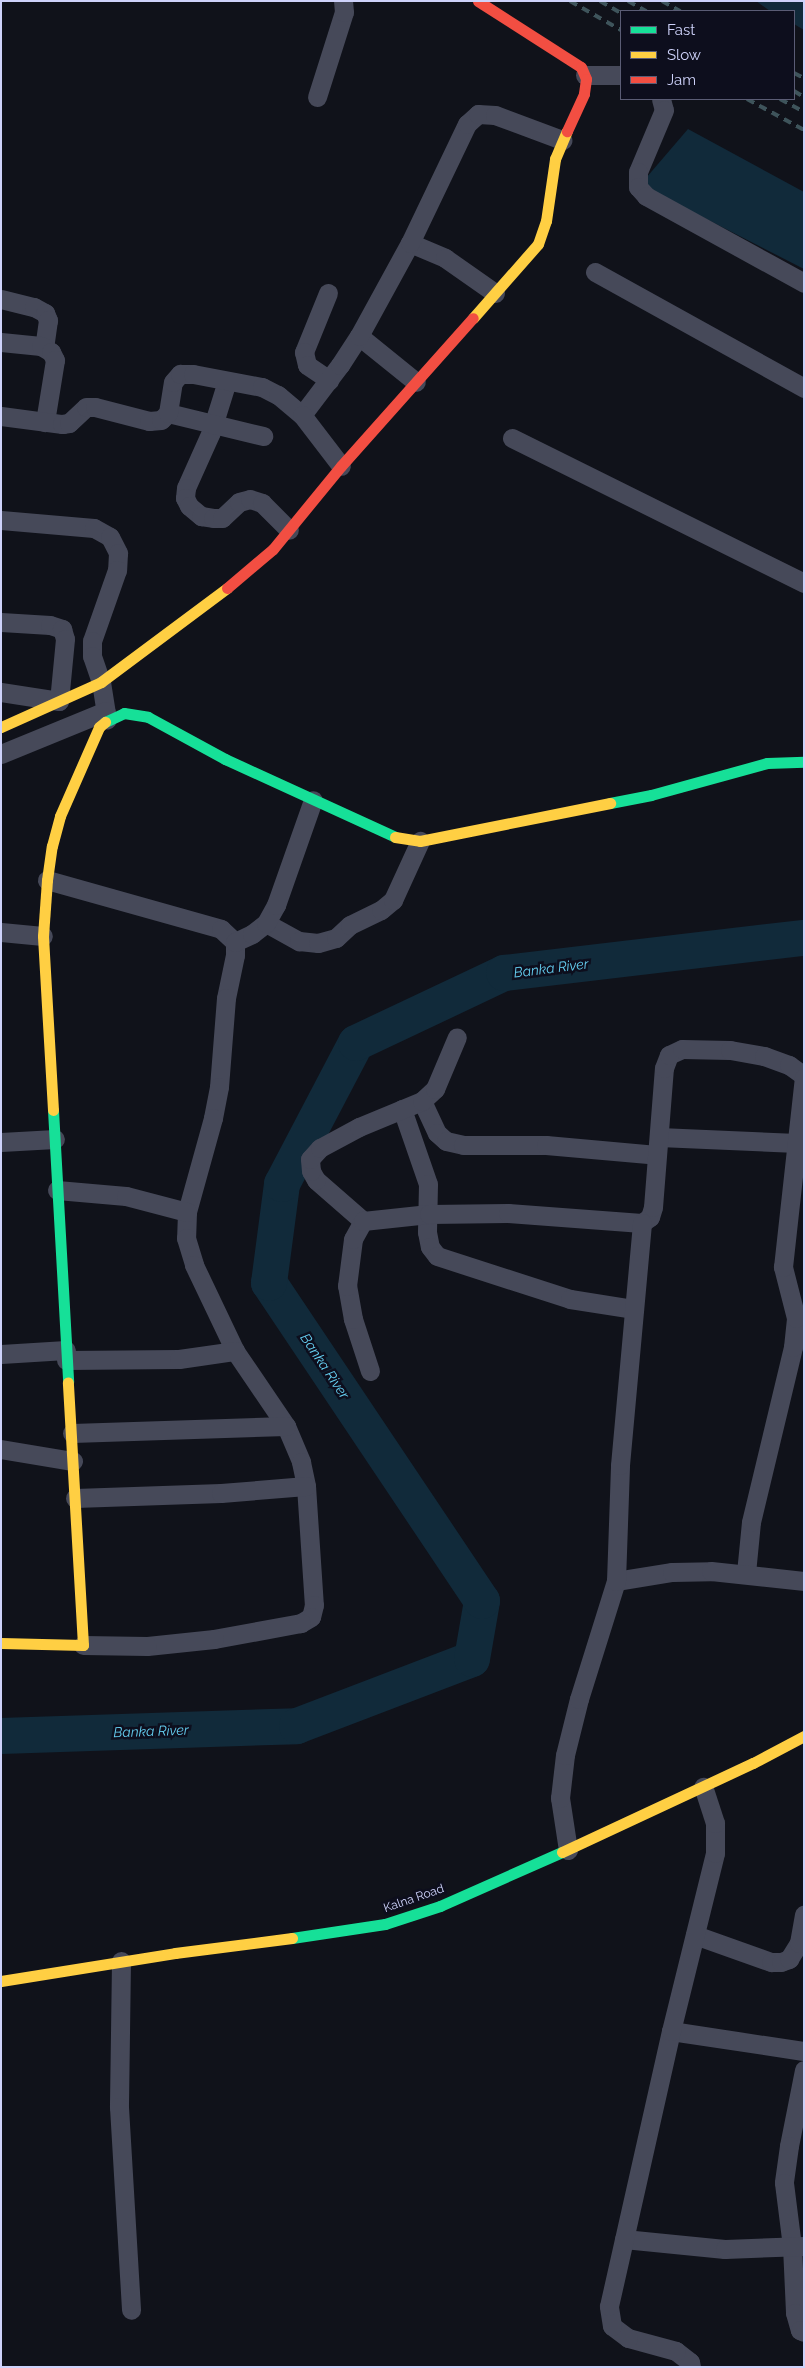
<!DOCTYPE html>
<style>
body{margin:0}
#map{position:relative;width:805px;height:2368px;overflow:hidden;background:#10121a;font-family:Raleway,sans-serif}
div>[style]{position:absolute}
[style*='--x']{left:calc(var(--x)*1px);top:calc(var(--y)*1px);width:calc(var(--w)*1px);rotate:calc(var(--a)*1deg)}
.water>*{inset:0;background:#112a3a}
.river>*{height:36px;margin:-18px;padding:0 18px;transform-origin:18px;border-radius:18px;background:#112a3a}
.street>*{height:19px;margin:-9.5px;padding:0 9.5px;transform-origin:9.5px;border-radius:9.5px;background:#464959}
.fast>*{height:11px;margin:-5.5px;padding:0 5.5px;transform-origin:5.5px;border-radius:5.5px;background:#16e098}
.slow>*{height:11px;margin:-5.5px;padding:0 5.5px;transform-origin:5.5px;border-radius:5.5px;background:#ffcf43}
.jam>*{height:11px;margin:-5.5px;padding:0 5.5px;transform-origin:5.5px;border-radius:5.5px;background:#f24e42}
.rail>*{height:4px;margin-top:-2px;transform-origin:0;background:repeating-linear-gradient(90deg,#3e545b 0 8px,transparent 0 14px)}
span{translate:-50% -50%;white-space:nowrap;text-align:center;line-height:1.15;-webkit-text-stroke:5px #0d0e1d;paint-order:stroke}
.street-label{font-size:12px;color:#ced2fa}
.water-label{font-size:14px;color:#65cff1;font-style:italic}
.frame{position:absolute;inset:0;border:2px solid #ced2fa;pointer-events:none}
.legend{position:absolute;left:620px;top:10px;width:175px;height:90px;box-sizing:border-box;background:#0d0e1d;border:1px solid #5a5c75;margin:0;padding:6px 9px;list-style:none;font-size:15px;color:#ced2fa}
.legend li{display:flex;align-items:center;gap:10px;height:25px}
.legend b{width:25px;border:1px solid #5a5c75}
</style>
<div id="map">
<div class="water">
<div style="clip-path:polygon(756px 1px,804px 1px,804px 30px,794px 24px,794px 11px,770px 11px)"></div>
<div style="clip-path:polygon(688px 129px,804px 192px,804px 269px,640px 185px)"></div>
</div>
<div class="river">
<div style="--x:1;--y:1736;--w:296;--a:-1.9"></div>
<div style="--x:297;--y:1726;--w:187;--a:-20.9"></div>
<div style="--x:472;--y:1659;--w:59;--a:-80.2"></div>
<div style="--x:482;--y:1601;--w:383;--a:-123.8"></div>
<div style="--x:269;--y:1283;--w:100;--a:-82.5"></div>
<div style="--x:282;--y:1184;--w:159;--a:-62.3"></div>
<div style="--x:356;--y:1043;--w:164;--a:-25.3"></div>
<div style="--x:504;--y:973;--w:302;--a:-6.7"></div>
</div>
<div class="street">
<div style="--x:585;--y:75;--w:36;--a:0"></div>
<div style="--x:317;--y:97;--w:89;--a:-72.4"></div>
<div style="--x:344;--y:12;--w:11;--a:-95"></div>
<div style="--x:661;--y:99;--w:11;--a:75"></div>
<div style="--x:664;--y:110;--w:67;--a:112.8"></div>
<div style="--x:638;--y:172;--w:15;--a:90"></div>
<div style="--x:638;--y:187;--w:12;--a:48"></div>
<div style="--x:646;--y:196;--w:180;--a:28.8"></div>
<div style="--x:410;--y:243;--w:38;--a:23"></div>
<div style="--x:445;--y:258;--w:61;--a:35"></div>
<div style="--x:595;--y:272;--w:239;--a:29"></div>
<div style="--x:328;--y:293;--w:64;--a:112.1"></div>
<div style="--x:304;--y:352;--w:13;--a:77"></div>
<div style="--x:307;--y:365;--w:27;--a:34"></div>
<div style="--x:1;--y:299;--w:34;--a:14"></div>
<div style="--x:34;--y:307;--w:13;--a:29"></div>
<div style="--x:45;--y:313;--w:8;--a:67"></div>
<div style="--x:48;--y:320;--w:27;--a:98"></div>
<div style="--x:359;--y:336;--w:73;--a:38.9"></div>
<div style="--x:1;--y:342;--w:40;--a:5.7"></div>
<div style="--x:41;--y:346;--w:12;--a:31"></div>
<div style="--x:51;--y:352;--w:9;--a:63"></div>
<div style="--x:55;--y:360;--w:63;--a:99.2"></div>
<div style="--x:227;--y:381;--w:53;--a:107.4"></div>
<div style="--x:211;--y:432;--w:61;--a:114.1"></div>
<div style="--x:186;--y:488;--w:10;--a:96"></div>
<div style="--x:185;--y:498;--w:9;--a:63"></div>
<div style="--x:189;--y:506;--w:16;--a:40"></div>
<div style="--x:201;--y:516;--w:12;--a:9"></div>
<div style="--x:213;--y:518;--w:9;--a:0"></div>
<div style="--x:222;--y:518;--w:23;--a:-43"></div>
<div style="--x:239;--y:502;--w:11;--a:-15"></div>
<div style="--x:250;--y:499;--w:13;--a:18"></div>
<div style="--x:262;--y:503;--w:38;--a:45"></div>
<div style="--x:168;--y:413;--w:98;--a:13.6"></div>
<div style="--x:302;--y:415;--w:63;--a:-52.8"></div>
<div style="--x:340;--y:365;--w:35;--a:-57"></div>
<div style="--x:359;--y:336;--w:106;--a:-61.3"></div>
<div style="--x:410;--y:243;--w:132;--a:-64.4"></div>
<div style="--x:467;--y:124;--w:15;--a:-42"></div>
<div style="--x:478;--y:114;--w:17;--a:3"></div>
<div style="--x:495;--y:115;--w:72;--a:20.5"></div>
<div style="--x:1;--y:416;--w:62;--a:7.5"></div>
<div style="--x:62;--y:424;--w:7;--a:-8"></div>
<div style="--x:69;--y:423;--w:23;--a:-43"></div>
<div style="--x:86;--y:407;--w:9;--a:0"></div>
<div style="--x:95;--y:407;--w:56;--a:14.5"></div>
<div style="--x:149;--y:421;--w:12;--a:-5"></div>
<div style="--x:161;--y:420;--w:10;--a:-45"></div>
<div style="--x:168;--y:413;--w:31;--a:-81"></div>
<div style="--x:173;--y:382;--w:11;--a:-49"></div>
<div style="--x:180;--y:374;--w:13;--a:0"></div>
<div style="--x:193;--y:374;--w:70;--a:10.7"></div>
<div style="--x:262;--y:387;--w:18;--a:27"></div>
<div style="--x:278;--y:395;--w:31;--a:40"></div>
<div style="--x:302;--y:415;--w:64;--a:52.6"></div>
<div style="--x:512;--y:438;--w:326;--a:26.4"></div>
<div style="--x:1;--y:520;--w:93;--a:4.9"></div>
<div style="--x:94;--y:528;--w:18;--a:29"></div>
<div style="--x:110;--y:537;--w:18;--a:63"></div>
<div style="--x:118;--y:553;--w:17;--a:93"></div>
<div style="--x:117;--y:570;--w:75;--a:109.4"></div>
<div style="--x:92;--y:641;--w:15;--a:90"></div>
<div style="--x:92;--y:656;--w:28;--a:71"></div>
<div style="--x:101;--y:682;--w:38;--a:81"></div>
<div style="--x:1;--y:622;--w:49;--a:3.5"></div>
<div style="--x:50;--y:625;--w:13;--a:18"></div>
<div style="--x:62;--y:629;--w:10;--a:73"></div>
<div style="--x:65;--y:639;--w:62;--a:95.5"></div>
<div style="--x:59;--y:701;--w:59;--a:-171.2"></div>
<div style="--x:1;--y:754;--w:113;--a:-22.3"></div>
<div style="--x:47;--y:880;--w:181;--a:15.7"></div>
<div style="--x:221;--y:929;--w:19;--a:43"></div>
<div style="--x:235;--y:942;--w:13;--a:90"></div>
<div style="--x:235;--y:955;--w:44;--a:101.8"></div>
<div style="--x:226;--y:998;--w:89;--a:94.5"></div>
<div style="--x:219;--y:1087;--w:32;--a:101"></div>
<div style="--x:213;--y:1118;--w:98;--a:105.5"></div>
<div style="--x:187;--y:1212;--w:26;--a:92"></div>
<div style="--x:186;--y:1238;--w:28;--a:73"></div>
<div style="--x:194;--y:1265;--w:95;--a:64.5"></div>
<div style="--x:235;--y:1351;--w:91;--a:55.8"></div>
<div style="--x:286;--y:1426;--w:39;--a:67"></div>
<div style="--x:301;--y:1462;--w:25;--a:78"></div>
<div style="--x:306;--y:1486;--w:119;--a:86.2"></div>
<div style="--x:314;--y:1605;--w:12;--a:104"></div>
<div style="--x:311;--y:1617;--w:12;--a:149"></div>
<div style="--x:301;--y:1623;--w:88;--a:169.6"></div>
<div style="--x:214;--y:1639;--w:67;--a:174"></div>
<div style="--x:147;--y:1646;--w:64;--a:-179.1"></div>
<div style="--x:266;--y:923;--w:38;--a:29"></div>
<div style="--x:299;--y:941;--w:19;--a:6"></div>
<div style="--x:318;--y:943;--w:19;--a:-16"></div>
<div style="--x:336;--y:938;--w:19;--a:-43"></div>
<div style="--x:350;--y:925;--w:34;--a:-26"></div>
<div style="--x:381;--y:910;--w:16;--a:-40"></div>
<div style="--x:393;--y:900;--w:65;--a:-65.4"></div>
<div style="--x:1;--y:932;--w:42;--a:5.4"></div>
<div style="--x:235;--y:942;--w:19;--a:-25"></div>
<div style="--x:252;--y:934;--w:18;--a:-38"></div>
<div style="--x:266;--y:923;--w:21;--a:-61"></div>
<div style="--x:276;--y:905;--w:111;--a:-70.6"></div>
<div style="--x:422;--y:1101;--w:35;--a:65"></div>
<div style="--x:437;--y:1133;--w:12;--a:42"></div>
<div style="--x:446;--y:1141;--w:17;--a:13"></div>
<div style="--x:463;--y:1145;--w:83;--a:0"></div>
<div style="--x:546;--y:1145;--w:111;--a:5.1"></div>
<div style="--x:402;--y:1109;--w:79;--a:70.9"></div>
<div style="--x:428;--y:1184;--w:48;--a:91.2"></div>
<div style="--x:427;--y:1232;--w:15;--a:79"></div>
<div style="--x:430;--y:1247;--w:11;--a:52"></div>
<div style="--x:437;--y:1256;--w:140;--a:17.9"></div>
<div style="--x:570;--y:1299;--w:65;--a:8.9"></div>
<div style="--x:659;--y:1137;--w:138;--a:2.5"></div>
<div style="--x:1;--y:1142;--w:54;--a:-3.2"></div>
<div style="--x:57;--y:1190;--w:69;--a:5"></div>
<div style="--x:126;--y:1196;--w:63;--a:14.7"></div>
<div style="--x:363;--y:1221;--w:62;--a:-138.9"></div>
<div style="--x:316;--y:1180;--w:10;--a:-119"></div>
<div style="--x:311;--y:1171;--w:12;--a:-95"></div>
<div style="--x:310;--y:1159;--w:15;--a:-48"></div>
<div style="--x:320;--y:1148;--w:44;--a:-28.3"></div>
<div style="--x:359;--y:1127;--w:68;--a:-22.4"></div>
<div style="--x:422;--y:1101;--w:18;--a:-43"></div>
<div style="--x:435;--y:1089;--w:56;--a:-67.1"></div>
<div style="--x:1;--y:1354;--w:65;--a:-3.5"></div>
<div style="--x:66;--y:1360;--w:113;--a:-0.5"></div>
<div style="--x:179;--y:1359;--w:57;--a:-8.1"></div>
<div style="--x:370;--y:1371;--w:55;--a:-108.1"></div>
<div style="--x:353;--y:1319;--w:34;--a:-100"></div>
<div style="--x:347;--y:1286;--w:47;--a:-82.7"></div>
<div style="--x:353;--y:1239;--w:21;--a:-61"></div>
<div style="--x:363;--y:1221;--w:66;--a:-6.1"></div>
<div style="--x:429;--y:1214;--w:79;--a:-0.7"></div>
<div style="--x:508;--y:1213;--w:134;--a:4.3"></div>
<div style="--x:642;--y:1223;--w:10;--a:-37"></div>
<div style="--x:650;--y:1217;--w:10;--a:-73"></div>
<div style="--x:653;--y:1207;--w:139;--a:-85.5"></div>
<div style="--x:664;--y:1068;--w:14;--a:-69"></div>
<div style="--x:669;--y:1055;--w:14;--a:-25"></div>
<div style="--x:682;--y:1049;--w:48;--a:1.2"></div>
<div style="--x:730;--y:1050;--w:35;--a:10"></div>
<div style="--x:764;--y:1056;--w:27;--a:20"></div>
<div style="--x:789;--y:1065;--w:19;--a:36"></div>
<div style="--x:72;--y:1433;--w:214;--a:-1.9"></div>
<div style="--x:1;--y:1449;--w:73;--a:9.5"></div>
<div style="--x:75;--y:1498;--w:146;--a:-2"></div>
<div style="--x:221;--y:1493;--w:85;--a:-4.7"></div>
<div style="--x:746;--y:1573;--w:51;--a:-84.4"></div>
<div style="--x:751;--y:1522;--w:180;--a:-76.5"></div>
<div style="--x:793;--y:1347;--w:29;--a:-84"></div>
<div style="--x:796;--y:1318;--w:53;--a:-104.3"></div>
<div style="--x:783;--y:1267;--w:190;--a:-83.7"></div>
<div style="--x:616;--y:1581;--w:57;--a:-9.1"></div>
<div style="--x:672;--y:1572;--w:39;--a:-1"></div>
<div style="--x:711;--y:1571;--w:94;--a:6.1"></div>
<div style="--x:568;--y:1850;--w:53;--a:-98.7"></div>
<div style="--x:560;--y:1798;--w:43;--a:-83.4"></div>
<div style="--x:565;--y:1755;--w:58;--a:-76"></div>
<div style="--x:579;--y:1699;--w:124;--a:-72.6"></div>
<div style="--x:616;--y:1581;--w:116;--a:-88"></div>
<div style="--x:620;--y:1465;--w:243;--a:-84.8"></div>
<div style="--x:695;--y:1935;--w:81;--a:19.6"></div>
<div style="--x:771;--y:1962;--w:10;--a:0"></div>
<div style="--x:781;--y:1962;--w:9;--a:-21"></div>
<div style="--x:789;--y:1959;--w:19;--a:-58"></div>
<div style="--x:799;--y:1943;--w:29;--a:-80"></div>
<div style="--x:121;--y:1961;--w:146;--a:90.8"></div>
<div style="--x:119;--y:2107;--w:203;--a:86.6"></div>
<div style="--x:671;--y:2031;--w:134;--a:8.6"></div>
<div style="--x:804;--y:2070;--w:77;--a:101.2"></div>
<div style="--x:789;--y:2146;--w:37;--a:98"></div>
<div style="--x:784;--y:2183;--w:64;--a:82.8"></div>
<div style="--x:792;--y:2246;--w:67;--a:87.4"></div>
<div style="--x:795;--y:2313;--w:18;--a:74"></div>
<div style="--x:800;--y:2330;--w:4;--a:27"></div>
<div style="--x:624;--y:2239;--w:101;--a:5.7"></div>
<div style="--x:725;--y:2249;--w:79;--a:-2.2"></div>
<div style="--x:691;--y:2367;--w:5;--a:-101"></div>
<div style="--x:690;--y:2362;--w:18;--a:-142"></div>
<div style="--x:676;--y:2351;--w:50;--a:-164.8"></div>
<div style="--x:628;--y:2338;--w:20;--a:-143"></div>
<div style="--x:612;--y:2326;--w:20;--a:-99"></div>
<div style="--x:609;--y:2306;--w:282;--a:-77.3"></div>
<div style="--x:671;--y:2031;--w:183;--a:-76.1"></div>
<div style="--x:715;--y:1853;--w:30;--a:-90"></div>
<div style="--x:715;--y:1823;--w:38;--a:-108"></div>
</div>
<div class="fast">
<div style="--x:105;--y:722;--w:21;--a:-25"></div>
<div style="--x:124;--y:713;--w:24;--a:9"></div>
<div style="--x:148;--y:717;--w:88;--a:28.6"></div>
<div style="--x:225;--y:759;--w:187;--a:24.6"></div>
<div style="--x:610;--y:803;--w:42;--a:-11"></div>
<div style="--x:651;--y:795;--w:120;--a:-15.4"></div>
<div style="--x:767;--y:763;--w:37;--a:-2"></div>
<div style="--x:53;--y:1110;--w:272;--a:86.8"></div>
<div style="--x:292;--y:1938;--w:94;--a:-8.6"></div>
<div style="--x:385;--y:1924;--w:58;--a:-18.1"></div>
<div style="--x:440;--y:1906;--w:133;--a:-23.9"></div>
</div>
<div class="slow">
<div style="--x:473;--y:318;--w:98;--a:-48.7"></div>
<div style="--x:538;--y:244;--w:24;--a:-71"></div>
<div style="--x:546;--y:221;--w:63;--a:-81.7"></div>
<div style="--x:555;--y:159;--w:30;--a:-67"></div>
<div style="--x:1;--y:727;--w:110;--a:-24.2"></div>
<div style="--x:101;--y:682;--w:157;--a:-36.7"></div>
<div style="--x:395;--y:837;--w:25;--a:9"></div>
<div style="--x:420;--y:841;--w:194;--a:-11.3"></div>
<div style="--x:53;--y:1110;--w:174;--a:-93.3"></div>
<div style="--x:43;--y:936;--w:56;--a:-85.9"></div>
<div style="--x:47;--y:880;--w:34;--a:-82"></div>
<div style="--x:52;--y:846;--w:31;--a:-75"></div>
<div style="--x:60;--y:816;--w:97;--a:-66.3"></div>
<div style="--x:99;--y:727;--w:8;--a:-40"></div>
<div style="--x:1;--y:1643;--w:82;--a:1.4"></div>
<div style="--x:83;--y:1645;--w:263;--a:-93.3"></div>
<div style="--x:562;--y:1852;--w:211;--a:-25"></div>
<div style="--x:753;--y:1763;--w:58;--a:-27.9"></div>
<div style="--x:1;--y:1981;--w:176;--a:-9.1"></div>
<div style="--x:175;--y:1953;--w:118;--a:-7.3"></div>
</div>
<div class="jam">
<div style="--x:478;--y:1;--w:122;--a:32.7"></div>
<div style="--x:581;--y:67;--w:13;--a:67"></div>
<div style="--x:586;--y:79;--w:15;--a:98"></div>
<div style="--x:584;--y:94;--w:41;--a:114.7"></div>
<div style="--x:227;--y:588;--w:60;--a:-40.3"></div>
<div style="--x:273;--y:549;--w:107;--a:-50.7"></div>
<div style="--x:341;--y:466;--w:198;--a:-48.3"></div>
</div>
<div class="rail">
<div style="--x:570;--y:1;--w:59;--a:29.6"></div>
<div style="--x:600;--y:1;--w:24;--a:30"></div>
<div style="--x:628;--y:1;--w:21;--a:29"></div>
<div style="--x:662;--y:1;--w:21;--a:29"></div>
<div style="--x:794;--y:73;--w:11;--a:27"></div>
<div style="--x:794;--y:91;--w:12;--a:31"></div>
<div style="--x:747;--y:99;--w:65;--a:28.5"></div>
<div style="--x:780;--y:99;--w:27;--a:28"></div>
</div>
<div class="street-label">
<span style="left:414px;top:1899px;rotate:-19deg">Kalna Road</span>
</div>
<div class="water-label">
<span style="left:551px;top:968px;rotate:-7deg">Banka River</span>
<span style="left:325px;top:1366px;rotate:56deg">Banka River</span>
<span style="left:151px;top:1731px;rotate:-2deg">Banka River</span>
</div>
<div class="frame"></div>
<ul class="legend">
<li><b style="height:6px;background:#16e098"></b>Fast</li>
<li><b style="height:6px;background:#ffcf43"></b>Slow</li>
<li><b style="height:6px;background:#f24e42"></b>Jam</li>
</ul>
</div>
